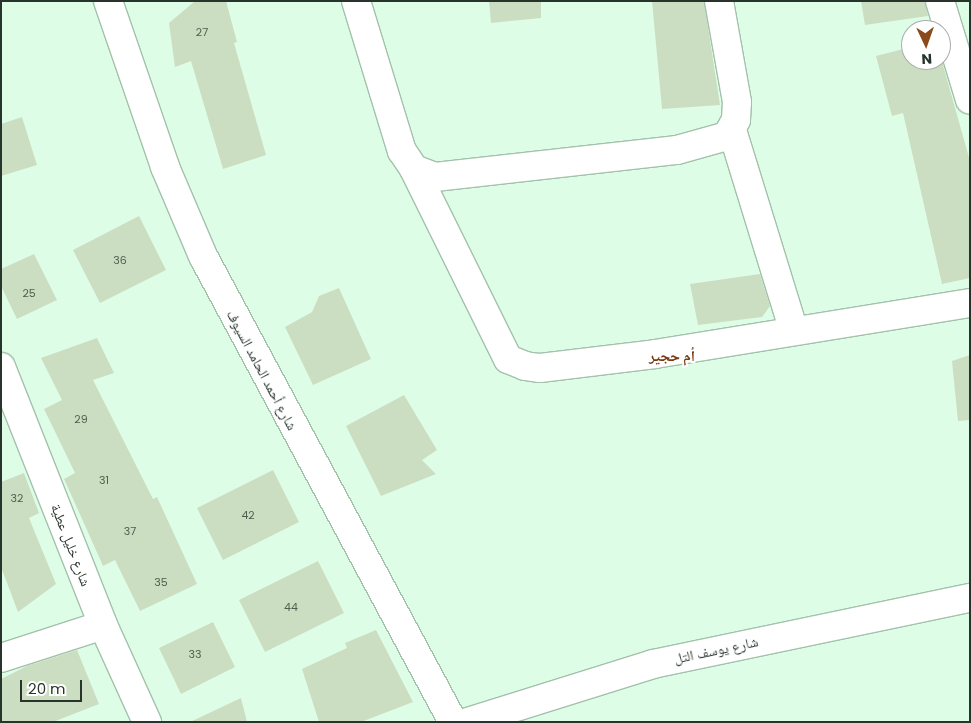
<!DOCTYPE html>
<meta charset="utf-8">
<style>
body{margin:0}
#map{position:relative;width:971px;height:723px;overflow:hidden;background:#defde7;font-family:Poppins,"Noto Naskh Arabic",sans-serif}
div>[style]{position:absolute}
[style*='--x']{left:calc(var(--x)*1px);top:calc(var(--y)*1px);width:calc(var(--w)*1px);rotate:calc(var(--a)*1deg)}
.building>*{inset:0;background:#ccdec1}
.roads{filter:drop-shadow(1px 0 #a3c1ab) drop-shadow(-1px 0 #a3c1ab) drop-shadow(0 1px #a3c1ab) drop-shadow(0 -1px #a3c1ab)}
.minor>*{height:28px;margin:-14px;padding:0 14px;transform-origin:14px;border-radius:14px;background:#fff}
span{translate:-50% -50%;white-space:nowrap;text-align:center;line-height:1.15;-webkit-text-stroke:4px #fff;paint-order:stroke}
.number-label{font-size:11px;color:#505e50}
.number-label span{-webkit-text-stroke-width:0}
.street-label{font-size:14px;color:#27332b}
.neighbourhood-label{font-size:15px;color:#783b11;font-weight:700}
.frame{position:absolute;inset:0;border:2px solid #27332b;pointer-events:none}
.north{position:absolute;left:901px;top:20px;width:50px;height:50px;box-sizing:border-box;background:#fff;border:1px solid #a9adaa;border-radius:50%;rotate:177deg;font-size:14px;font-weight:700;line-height:20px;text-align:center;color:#27332b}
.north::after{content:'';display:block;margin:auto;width:18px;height:22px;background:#8c491b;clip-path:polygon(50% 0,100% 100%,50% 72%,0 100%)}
.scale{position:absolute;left:20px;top:680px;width:62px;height:22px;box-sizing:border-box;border:2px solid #27332b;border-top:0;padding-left:6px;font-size:15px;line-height:18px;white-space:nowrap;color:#27332b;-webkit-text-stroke:4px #fff;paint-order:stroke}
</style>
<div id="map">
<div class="building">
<div style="clip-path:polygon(195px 1px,226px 1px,237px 42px,234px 43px,266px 155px,223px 169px,191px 61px,175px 67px,169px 23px)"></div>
<div style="clip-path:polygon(489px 1px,541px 1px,541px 18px,491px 23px)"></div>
<div style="clip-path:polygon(652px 1px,704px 1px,720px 105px,662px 109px)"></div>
<div style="clip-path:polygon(861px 1px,925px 1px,928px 16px,865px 25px)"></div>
<div style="clip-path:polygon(911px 47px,911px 60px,941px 58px,970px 161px,970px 278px,942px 284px,903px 113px,892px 116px,876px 56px)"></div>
<div style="clip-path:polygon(22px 117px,37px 165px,1px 176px,1px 124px)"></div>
<div style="clip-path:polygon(139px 216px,166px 270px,100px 303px,73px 250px)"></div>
<div style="clip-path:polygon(34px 254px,57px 300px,17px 319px,1px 286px,1px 269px)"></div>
<div style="clip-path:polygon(760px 274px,770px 306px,762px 317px,698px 325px,690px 284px)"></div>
<div style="clip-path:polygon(339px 288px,371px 359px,313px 385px,285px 327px,312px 312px,319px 296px)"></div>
<div style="clip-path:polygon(97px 338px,114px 373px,93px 380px,153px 499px,157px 497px,197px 584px,140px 611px,115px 560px,103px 566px,87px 530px,64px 479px,75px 473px,44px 409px,62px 400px,41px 358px)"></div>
<div style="clip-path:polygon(970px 355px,970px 420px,958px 421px,952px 361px)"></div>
<div style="clip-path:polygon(404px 395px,437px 450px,422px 460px,436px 474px,381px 496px,346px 426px)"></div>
<div style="clip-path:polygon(273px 470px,299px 522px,223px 560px,197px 508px)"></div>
<div style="clip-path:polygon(24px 473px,39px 513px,29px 518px,56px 584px,18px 612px,1px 567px,1px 482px)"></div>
<div style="clip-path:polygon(318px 561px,344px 613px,265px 652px,239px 600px)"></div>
<div style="clip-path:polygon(213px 622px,235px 667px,181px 694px,159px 648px)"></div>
<div style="clip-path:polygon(376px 630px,413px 702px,361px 722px,319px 722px,302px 669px,347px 648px,345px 643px)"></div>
<div style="clip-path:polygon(77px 650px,99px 704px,53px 722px,1px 722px,1px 679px,27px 666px)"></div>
<div style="clip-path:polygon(241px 698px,247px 722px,190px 722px)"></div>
</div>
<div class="roads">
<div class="minor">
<div style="--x:108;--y:1;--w:176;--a:71"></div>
<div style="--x:165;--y:167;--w:97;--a:66.9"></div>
<div style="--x:203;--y:256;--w:529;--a:61.79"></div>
<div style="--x:356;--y:1;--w:157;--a:73"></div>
<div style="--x:402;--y:151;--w:22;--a:56"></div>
<div style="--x:414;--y:169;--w:22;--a:21"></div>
<div style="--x:435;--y:177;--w:244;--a:-6.4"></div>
<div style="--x:677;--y:150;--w:52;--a:-15.6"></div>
<div style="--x:727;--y:136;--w:18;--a:-61"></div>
<div style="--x:736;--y:120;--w:18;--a:-87"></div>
<div style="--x:737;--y:102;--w:103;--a:-100.1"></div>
<div style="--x:940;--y:1;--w:103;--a:73.1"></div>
<div style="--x:732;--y:130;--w:210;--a:72.9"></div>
<div style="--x:414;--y:169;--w:212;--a:63.7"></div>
<div style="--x:508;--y:359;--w:18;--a:22"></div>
<div style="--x:525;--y:366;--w:15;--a:8"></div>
<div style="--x:540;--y:368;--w:116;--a:-6.9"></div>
<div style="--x:655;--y:354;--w:319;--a:-9.2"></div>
<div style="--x:1;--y:367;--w:277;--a:68.4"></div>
<div style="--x:103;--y:625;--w:107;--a:65.6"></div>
<div style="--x:1;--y:658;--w:107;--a:-17.9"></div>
<div style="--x:468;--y:722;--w:194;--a:-17.4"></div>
<div style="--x:653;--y:664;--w:324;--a:-11.8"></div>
</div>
</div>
<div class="number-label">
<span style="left:202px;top:32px">27</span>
<span style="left:120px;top:260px">36</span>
<span style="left:29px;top:293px">25</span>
<span style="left:81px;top:419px">29</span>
<span style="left:104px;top:480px">31</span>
<span style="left:17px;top:498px">32</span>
<span style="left:248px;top:515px">42</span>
<span style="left:130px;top:531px">37</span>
<span style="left:161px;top:582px">35</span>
<span style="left:291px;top:607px">44</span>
<span style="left:195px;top:654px">33</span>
</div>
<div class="street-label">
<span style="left:262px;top:370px;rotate:62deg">شارع أحمد الحامد السيوف</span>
<span style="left:71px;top:545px;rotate:69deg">شارع خليل عطية</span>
<span style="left:716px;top:650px;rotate:-12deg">شارع يوسف التل</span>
</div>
<div class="neighbourhood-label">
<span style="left:672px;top:356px">أم حجير</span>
</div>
<div class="frame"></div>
<div class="north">N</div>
<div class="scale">20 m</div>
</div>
